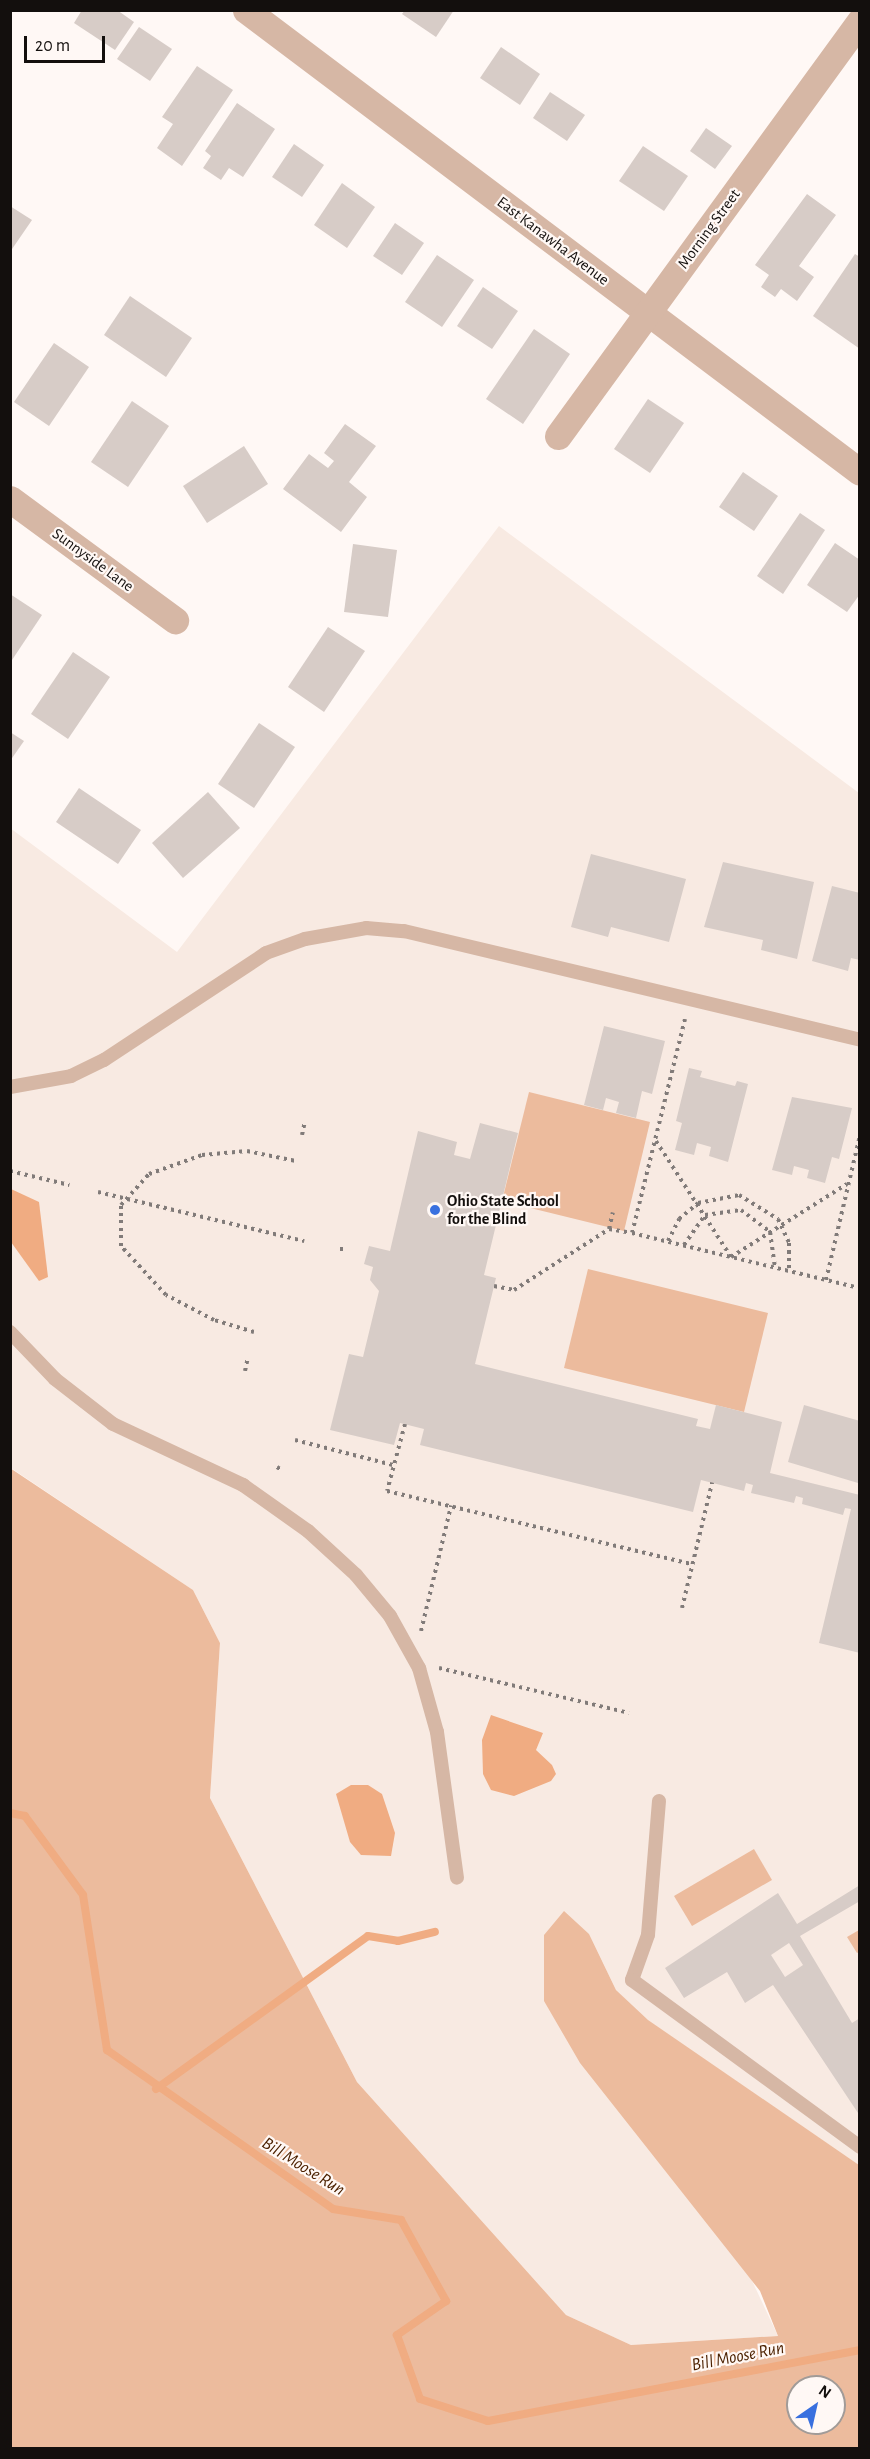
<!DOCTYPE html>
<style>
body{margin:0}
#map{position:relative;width:870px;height:2459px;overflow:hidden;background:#fff8f5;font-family:"Alegreya Sans",sans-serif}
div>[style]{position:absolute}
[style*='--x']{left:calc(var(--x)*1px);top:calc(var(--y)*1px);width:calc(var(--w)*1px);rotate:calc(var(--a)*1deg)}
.built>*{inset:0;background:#f8eae2}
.green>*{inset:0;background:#ecbb9d}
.water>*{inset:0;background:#f0ac82}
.stream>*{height:8px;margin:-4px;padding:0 4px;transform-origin:4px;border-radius:4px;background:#f0ac82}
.building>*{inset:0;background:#d7ccc7}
.path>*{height:4px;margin-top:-2px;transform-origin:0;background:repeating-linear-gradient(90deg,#817b79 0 3px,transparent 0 7.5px)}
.lane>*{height:14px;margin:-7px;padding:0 7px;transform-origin:7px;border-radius:7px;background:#d6b7a5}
.street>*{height:27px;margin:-13.5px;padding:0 13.5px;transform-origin:13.5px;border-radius:13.5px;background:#d6b7a5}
.dots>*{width:16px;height:16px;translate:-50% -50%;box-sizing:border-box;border:3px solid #fff8f5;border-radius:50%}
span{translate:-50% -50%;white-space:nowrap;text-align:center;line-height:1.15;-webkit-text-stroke:4.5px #fff8f5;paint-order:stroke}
.street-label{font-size:16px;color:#130f0d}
.poi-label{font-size:16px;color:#130f0d;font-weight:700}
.left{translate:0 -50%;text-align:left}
.water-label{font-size:18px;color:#4c2101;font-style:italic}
.frame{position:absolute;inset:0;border:12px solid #130f0d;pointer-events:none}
.north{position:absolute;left:786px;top:2375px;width:60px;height:60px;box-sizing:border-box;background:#fff8f5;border:2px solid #a19b98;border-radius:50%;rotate:34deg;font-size:16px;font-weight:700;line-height:24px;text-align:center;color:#130f0d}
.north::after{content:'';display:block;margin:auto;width:21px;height:27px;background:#3970df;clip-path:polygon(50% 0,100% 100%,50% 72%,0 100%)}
.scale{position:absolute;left:24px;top:36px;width:81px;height:27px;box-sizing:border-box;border:3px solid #130f0d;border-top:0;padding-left:8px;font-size:18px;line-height:21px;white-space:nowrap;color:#130f0d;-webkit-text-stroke:4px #fff8f5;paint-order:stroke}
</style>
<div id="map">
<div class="built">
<div style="clip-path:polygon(499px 526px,859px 793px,859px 2165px,648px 2021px,616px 1990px,589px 1934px,778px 2336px,631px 2345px,566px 2315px,357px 2082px,210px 1798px,220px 1643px,193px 1590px,11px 1468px,10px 828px,177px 952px)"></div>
</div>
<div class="green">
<div style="clip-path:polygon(529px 1092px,650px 1122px,624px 1231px,502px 1201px)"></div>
<div style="clip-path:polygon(588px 1269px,768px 1313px,744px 1412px,564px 1368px)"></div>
<div style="clip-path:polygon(evenodd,10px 1468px,193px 1590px,220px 1643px,210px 1798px,357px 2082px,566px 2315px,631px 2345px,778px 2336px,760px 2291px,580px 2063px,544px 2001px,544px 1935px,564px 1911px,589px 1934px,616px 1990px,648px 2020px,859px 2165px,859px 2448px,11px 2448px,10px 1468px,798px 2387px,834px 2387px,834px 2423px,798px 2423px,798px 2387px)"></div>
<div style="clip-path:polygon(754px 1849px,772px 1880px,692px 1926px,674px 1896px)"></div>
<div style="clip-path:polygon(859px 1930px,859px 1952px,857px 1953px,847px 1937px)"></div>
</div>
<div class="water">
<div style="clip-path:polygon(11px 1189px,39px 1202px,48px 1277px,39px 1281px,11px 1242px)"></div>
<div style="clip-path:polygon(491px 1715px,543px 1733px,536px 1750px,552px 1765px,556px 1774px,551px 1781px,514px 1796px,491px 1790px,483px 1774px,482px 1740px)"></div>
<div style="clip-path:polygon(351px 1785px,368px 1785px,382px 1794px,395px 1833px,391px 1856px,361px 1855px,350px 1842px,336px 1794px)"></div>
</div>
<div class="stream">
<div style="--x:10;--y:1813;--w:15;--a:11"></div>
<div style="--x:25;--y:1816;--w:98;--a:53.7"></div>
<div style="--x:83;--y:1895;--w:157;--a:81.2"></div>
<div style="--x:107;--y:2050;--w:276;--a:35.1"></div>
<div style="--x:333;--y:2209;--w:69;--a:9.2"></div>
<div style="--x:401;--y:2220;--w:93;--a:60.9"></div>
<div style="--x:446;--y:2301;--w:60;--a:145.2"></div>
<div style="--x:397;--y:2335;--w:68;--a:70.2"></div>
<div style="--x:420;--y:2399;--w:71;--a:17.9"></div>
<div style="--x:488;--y:2421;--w:379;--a:-10.8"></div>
<div style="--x:156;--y:2089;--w:261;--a:-35.8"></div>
<div style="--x:368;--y:1936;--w:30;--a:9"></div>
<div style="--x:398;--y:1941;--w:38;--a:-14"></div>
</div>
<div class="building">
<div style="clip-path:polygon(82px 10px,117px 10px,134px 22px,115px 50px,74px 23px)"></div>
<div style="clip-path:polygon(405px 10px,454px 10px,436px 37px,402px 14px)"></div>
<div style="clip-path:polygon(139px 27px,172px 49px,150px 81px,117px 59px)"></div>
<div style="clip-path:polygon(501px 47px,540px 74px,520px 105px,480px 78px)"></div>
<div style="clip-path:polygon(197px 66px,233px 90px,182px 166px,157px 148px,173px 124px,162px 117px)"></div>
<div style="clip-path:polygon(550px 92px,585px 115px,567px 141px,533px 118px)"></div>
<div style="clip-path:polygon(237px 103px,275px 129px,243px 177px,229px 168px,221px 180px,203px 168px,211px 156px,205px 151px)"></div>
<div style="clip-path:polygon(706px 128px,732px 146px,715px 169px,690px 151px)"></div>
<div style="clip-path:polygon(294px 144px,324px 165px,302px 197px,272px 177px)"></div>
<div style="clip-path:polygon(643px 146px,688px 176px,664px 211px,619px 181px)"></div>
<div style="clip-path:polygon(342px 183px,375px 207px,347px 248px,314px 225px)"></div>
<div style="clip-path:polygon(807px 194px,836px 215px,799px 266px,814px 277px,797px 301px,781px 289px,775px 297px,761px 287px,769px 275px,755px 265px)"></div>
<div style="clip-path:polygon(10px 206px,32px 220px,10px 252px)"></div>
<div style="clip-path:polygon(395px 223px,424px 243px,402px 275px,373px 256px)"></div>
<div style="clip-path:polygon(855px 254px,860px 257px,860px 349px,813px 316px)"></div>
<div style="clip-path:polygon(437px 255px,474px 280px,442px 327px,405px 302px)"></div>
<div style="clip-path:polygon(483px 287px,518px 311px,492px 349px,457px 326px)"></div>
<div style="clip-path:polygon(130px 296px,192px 338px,166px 377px,104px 335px)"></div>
<div style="clip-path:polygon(534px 329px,570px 354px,523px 424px,486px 399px)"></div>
<div style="clip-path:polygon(54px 343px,89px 367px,49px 426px,14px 402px)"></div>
<div style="clip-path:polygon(648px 399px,684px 423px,650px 473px,614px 449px)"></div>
<div style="clip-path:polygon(132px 401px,169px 426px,128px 487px,91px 462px)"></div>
<div style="clip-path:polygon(345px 424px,376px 446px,349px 482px,367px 497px,341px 532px,283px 489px,309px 454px,328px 468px,334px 461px,324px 453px)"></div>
<div style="clip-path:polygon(244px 446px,268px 484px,207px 523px,183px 486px)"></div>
<div style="clip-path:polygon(743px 472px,778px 496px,754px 531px,719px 507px)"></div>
<div style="clip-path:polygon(800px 513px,825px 530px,783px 594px,757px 576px)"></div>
<div style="clip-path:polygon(835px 543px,860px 560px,860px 594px,847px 612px,807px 585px)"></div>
<div style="clip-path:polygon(353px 544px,397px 550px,388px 617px,344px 612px)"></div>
<div style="clip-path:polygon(10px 594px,42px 615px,10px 663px)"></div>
<div style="clip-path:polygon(328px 627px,365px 651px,324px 712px,288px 687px)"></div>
<div style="clip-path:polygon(73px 652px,110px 677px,68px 739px,31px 714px)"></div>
<div style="clip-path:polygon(259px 723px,295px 747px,254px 808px,218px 784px)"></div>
<div style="clip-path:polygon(10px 732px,24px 741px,10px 761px)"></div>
<div style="clip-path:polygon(79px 788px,141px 830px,118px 864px,56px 822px)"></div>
<div style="clip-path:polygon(208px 792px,240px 828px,183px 878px,152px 843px)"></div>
<div style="clip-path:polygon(591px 854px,686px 879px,669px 942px,611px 927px,608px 937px,571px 927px)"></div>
<div style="clip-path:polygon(723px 862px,814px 882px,797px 959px,761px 950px,763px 940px,704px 927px)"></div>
<div style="clip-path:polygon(832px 886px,860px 893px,860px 960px,851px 958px,848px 971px,812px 961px)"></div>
<div style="clip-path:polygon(604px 1026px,665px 1041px,652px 1094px,642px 1091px,636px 1118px,616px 1113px,619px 1102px,606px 1098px,603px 1110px,584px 1105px)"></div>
<div style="clip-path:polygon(689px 1068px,702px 1071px,700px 1077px,735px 1086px,737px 1081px,748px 1084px,728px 1162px,709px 1156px,711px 1147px,697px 1143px,694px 1155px,675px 1150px,682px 1123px,676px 1121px)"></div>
<div style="clip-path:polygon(792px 1097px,852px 1108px,839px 1159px,832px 1157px,825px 1183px,807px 1178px,809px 1170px,794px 1166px,792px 1175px,772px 1170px)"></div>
<div style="clip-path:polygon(480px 1123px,518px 1133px,484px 1275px,496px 1278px,475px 1364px,698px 1419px,696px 1426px,710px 1429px,716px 1405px,782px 1422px,770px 1473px,860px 1495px,860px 1653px,819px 1643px,851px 1509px,845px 1508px,843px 1515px,802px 1504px,803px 1498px,796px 1496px,794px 1503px,751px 1493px,753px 1485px,746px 1483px,744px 1491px,701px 1480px,693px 1512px,420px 1445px,424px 1429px,400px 1423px,394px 1445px,330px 1430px,349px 1354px,363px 1357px,379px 1291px,370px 1280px,373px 1267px,364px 1264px,369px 1246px,390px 1251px,418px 1131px,457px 1142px,454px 1155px,470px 1159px)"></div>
<div style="clip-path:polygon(804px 1405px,860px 1421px,858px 1483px,788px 1462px)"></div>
<div style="clip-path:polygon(evenodd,860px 1885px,860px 1901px,800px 1936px,852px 2023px,860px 2018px,860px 2116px,773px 1985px,745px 2003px,727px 1972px,684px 1998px,665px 1968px,778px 1893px,797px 1924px,860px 1885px,789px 1943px,803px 1965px,785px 1977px,771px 1955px,789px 1943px)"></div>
</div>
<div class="path">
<div style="--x:858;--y:972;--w:2;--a:0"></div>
<div style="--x:685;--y:1019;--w:220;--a:103.9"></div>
<div style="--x:632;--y:1233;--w:235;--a:13.6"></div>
<div style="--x:302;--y:1135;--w:14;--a:-78"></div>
<div style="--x:656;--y:1141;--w:138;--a:57.1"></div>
<div style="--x:731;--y:1257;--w:137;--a:-32.2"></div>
<div style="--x:10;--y:1171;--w:61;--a:13.3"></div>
<div style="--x:98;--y:1192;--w:212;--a:13.4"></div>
<div style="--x:609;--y:1229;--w:17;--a:-77"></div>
<div style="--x:668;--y:1241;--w:25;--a:-63"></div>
<div style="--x:679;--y:1219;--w:25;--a:-40"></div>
<div style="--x:698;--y:1203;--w:42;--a:-11"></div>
<div style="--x:739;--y:1195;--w:46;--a:31.6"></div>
<div style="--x:778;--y:1219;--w:26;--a:65"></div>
<div style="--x:789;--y:1243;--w:28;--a:90"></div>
<div style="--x:684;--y:1245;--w:37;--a:-55"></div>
<div style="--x:705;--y:1215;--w:36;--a:-8"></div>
<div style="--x:741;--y:1210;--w:36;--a:37"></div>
<div style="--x:770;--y:1232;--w:36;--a:82"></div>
<div style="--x:340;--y:1249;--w:5;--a:0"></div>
<div style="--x:826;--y:1280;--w:149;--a:-76.8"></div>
<div style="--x:494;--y:1286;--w:20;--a:11"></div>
<div style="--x:514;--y:1290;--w:113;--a:-32.7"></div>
<div style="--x:609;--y:1229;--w:22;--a:10"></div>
<div style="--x:254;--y:1332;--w:42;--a:-163.3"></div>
<div style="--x:214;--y:1320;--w:54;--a:-152.5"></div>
<div style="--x:166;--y:1295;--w:67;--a:-132.6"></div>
<div style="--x:121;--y:1246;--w:41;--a:-90"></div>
<div style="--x:121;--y:1205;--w:42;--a:-47.9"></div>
<div style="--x:149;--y:1174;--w:56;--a:-19.7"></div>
<div style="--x:202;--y:1155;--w:45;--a:-5.1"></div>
<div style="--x:247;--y:1151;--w:50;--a:11.5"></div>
<div style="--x:245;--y:1371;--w:14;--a:-78"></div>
<div style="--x:405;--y:1424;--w:69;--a:105"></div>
<div style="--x:387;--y:1491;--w:314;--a:13.5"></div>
<div style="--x:295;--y:1440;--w:101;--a:14.3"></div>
<div style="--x:277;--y:1467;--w:4;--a:34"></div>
<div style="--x:682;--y:1608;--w:129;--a:-76.5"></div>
<div style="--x:421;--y:1631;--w:129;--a:-76.5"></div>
<div style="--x:439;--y:1668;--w:195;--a:13.3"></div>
</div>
<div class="lane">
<div style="--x:10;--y:1087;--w:62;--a:-10.2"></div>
<div style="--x:71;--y:1076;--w:37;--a:-26"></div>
<div style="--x:104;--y:1060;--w:194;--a:-33.4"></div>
<div style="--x:266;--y:953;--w:41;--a:-19.7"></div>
<div style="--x:305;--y:939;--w:62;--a:-10.2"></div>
<div style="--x:366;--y:928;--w:38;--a:5"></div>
<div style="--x:404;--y:931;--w:469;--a:13.4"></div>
<div style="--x:10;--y:1332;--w:65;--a:46.2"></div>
<div style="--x:55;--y:1379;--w:73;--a:37.8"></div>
<div style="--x:113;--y:1424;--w:144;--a:25.1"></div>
<div style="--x:243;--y:1485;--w:80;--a:35.3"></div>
<div style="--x:308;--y:1531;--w:65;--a:42.5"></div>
<div style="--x:356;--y:1575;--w:53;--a:50.3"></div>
<div style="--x:390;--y:1616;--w:60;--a:60.9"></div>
<div style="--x:419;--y:1668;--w:66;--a:74.3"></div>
<div style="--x:437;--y:1732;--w:147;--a:82.2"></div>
<div style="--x:659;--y:1801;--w:134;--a:94.7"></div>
<div style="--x:648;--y:1935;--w:48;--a:109.6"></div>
<div style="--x:632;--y:1980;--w:283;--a:36.2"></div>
</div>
<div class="street">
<div style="--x:246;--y:10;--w:768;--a:36.96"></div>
<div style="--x:558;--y:436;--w:513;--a:-53.96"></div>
<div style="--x:10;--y:499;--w:205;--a:36.3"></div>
</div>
<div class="dots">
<div style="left:435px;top:1210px;background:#3970df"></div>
</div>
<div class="street-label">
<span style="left:709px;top:229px;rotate:-54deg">Morning Street</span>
<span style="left:553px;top:241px;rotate:37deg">East Kanawha Avenue</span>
<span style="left:93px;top:560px;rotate:36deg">Sunnyside Lane</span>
</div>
<div class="poi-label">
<span class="left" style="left:447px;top:1210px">Ohio State School<br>for the Blind</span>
</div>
<div class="water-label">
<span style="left:303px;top:2167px;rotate:32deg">Bill Moose Run</span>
<span style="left:738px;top:2357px;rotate:-11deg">Bill Moose Run</span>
</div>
<div class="frame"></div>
<div class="north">N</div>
<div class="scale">20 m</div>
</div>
